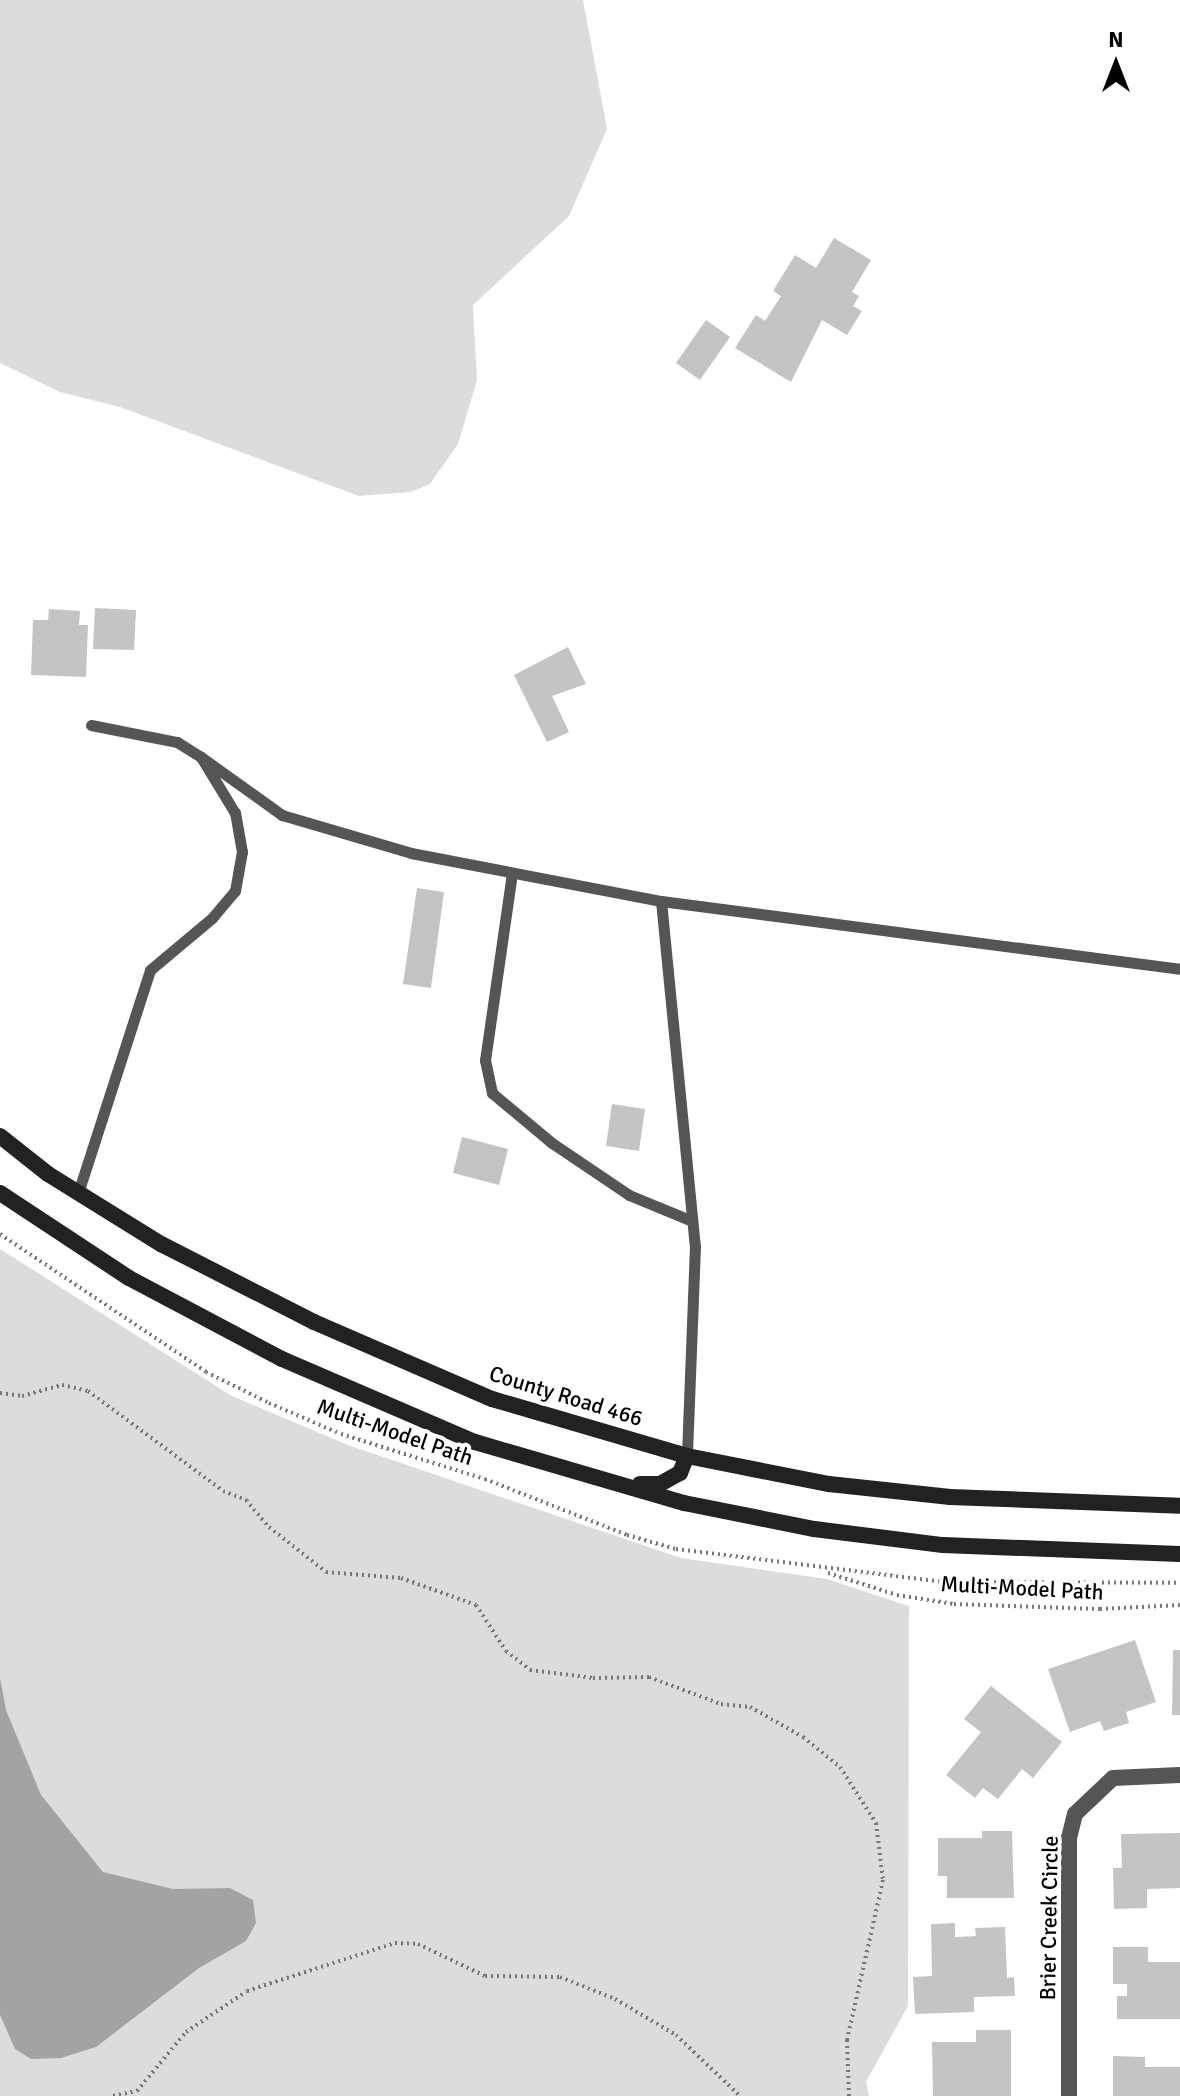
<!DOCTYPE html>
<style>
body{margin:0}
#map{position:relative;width:1180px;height:2096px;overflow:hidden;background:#fff;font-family:Signika,sans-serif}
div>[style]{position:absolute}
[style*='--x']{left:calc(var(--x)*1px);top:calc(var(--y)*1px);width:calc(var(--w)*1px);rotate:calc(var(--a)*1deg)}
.green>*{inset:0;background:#dcdcdc}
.water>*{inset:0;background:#a3a3a3}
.building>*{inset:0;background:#c4c4c4}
.path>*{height:4px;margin-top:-2px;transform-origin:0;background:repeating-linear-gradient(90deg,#777 0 2px,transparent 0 6px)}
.service>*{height:11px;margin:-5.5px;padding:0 5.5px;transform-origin:5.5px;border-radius:5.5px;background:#555}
.minor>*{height:16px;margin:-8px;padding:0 8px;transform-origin:8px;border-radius:8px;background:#555}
.secondary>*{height:16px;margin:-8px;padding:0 8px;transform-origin:8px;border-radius:8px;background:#222}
span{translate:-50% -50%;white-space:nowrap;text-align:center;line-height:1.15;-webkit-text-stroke:8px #fff;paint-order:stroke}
.street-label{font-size:22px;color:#000}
.north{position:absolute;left:1076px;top:24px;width:80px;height:80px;-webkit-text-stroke:6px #fff;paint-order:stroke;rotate:0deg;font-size:22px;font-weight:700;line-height:32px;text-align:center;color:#000}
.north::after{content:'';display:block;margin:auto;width:28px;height:36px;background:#000;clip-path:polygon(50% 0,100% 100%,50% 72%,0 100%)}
</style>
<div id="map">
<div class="green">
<div style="clip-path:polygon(0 0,583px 0,607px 129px,569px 216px,473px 305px,477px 380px,458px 444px,430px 484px,411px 492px,359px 496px,120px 407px,60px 392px,0 363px)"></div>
<div style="clip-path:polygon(0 1249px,232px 1396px,348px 1445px,681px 1558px,827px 1579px,909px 1606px,908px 2006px,866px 2082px,869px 2096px,0 2096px)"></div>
</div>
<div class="water">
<div style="clip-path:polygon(0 1678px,6px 1710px,41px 1795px,103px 1872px,173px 1889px,230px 1888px,253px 1900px,256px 1923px,246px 1941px,199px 1968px,96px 2047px,61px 2058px,31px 2059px,15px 2049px,0 2015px)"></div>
</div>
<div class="building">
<div style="clip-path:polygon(834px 238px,871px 260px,852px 292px,859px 296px,853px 306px,862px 311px,847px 335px,822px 320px,791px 382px,735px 348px,756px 315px,765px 321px,781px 296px,773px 291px,795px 255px,816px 268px)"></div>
<div style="clip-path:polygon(706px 320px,730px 337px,700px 380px,676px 363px)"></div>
<div style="clip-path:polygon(95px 608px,136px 610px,134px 650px,93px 649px)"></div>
<div style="clip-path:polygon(49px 609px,80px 611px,79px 625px,88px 625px,86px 677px,31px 675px,33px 620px,48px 620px)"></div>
<div style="clip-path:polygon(568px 647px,586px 684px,552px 696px,569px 732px,547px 742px,514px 675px)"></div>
<div style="clip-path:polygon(417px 888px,444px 892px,431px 988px,403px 984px)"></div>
<div style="clip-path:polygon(612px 1104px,645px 1109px,639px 1151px,606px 1146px)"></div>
<div style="clip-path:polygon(462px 1137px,508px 1149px,499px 1185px,453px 1173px)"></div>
<div style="clip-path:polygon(1135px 1640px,1156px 1702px,1126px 1712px,1129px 1723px,1104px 1731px,1100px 1721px,1070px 1732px,1048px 1669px)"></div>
<div style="clip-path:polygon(1173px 1650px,1180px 1650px,1180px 1715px,1172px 1715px)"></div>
<div style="clip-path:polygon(991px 1686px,1062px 1742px,1033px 1778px,1022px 1769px,998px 1799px,983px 1788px,975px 1798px,946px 1775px,981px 1732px,964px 1719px)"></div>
<div style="clip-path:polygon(982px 1831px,1012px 1831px,1014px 1898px,947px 1898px,947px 1876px,938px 1876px,938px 1838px,982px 1838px)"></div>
<div style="clip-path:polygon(1180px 1833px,1180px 1888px,1147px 1889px,1147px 1908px,1114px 1909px,1113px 1868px,1122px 1868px,1121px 1834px)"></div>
<div style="clip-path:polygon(955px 1923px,955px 1937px,976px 1936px,975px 1928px,1005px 1927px,1007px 1978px,1014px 1977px,1015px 1996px,974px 1997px,974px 2012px,915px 2014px,913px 1977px,932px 1976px,931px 1924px)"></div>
<div style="clip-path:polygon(1113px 1947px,1148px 1947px,1148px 1962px,1180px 1962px,1180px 2019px,1117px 2019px,1117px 1996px,1127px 1996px,1127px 1984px,1113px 1984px)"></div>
<div style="clip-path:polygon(976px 2030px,1011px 2030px,1011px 2096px,933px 2096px,932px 2042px,976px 2042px)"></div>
<div style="clip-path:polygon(1113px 2056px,1145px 2057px,1145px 2067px,1180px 2067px,1180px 2096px,1113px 2096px)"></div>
</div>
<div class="path">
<div style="--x:0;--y:1234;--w:248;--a:33.8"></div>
<div style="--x:206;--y:1372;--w:70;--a:26.2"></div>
<div style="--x:269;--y:1403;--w:78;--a:23.3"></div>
<div style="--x:341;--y:1434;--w:151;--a:17.4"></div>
<div style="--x:485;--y:1479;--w:153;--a:21.5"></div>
<div style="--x:627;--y:1535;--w:51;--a:15.9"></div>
<div style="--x:676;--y:1549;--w:272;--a:7"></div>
<div style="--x:946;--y:1582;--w:234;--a:0.2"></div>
<div style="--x:0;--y:1393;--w:22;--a:8"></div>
<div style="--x:22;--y:1396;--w:41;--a:-15.4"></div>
<div style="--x:62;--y:1385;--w:27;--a:13"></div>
<div style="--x:88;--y:1391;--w:168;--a:36.5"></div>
<div style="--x:223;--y:1491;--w:25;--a:21"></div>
<div style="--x:246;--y:1500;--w:35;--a:50"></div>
<div style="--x:269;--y:1527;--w:73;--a:38.3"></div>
<div style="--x:326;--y:1572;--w:75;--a:4.6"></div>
<div style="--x:401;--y:1578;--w:80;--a:19.8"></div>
<div style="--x:476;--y:1605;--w:55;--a:56.9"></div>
<div style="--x:506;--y:1651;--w:31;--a:38"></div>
<div style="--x:530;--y:1670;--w:64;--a:7.2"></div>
<div style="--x:593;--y:1678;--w:56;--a:-1"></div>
<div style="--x:649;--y:1677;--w:77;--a:20.6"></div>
<div style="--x:721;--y:1704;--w:29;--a:6"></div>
<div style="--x:750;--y:1707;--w:61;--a:29.5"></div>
<div style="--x:803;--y:1737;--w:48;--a:39"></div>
<div style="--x:840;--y:1767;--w:67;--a:57.3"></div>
<div style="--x:876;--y:1823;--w:57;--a:83"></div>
<div style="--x:883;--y:1880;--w:164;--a:102.7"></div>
<div style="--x:847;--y:2040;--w:56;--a:88"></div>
<div style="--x:828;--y:1573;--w:72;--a:17.7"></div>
<div style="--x:897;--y:1595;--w:58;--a:9"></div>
<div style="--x:954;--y:1604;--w:146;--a:2"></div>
<div style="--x:1100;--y:1609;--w:80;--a:-2.9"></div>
<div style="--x:113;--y:2096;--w:25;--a:-12"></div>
<div style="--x:137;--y:2091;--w:77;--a:-50.3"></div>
<div style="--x:186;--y:2032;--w:73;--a:-33.9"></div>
<div style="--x:247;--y:1991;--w:156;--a:-18"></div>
<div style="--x:395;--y:1943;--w:23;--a:2"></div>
<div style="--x:418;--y:1944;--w:74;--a:25.5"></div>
<div style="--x:485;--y:1976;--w:75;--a:0.8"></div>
<div style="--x:560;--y:1977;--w:59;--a:21.8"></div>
<div style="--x:615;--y:1999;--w:71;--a:30.5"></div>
<div style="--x:676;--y:2035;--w:88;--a:43.6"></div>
</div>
<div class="service">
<div style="--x:91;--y:725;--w:88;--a:11.2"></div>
<div style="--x:177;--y:742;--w:28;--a:32"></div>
<div style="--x:512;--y:873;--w:189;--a:98.2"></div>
<div style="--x:485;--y:1060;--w:34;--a:78"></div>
<div style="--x:492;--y:1093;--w:78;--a:39.8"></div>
<div style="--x:552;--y:1143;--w:93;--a:34"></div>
<div style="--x:629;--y:1195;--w:68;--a:22.4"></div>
<div style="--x:661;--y:901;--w:347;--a:84.4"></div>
<div style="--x:695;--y:1246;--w:210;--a:92.2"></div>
<div style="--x:78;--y:1193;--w:234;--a:-72.1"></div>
<div style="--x:150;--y:970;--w:81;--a:-40"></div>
<div style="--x:212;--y:918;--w:35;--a:-50"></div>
<div style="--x:235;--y:891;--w:40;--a:-80"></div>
<div style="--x:242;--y:852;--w:40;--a:-100"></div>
<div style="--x:235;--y:813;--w:66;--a:-121.3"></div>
<div style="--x:201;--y:757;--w:100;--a:35.6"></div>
<div style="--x:282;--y:815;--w:134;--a:16.4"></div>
<div style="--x:411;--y:853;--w:255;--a:10.9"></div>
<div style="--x:661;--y:901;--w:523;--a:7.46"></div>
</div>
<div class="minor">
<div style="--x:1069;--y:2096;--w:258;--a:-90"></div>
<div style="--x:1069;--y:1838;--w:25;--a:-76"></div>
<div style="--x:1075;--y:1814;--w:52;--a:-43.5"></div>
<div style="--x:1113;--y:1778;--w:67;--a:-2.6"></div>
</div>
<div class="secondary">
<div style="--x:0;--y:1136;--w:61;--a:38.4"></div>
<div style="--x:48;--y:1174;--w:133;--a:31.8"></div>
<div style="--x:161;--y:1244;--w:172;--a:27"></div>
<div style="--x:314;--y:1322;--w:194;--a:23.4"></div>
<div style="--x:492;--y:1399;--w:203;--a:16.3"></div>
<div style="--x:687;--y:1456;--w:145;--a:11.2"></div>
<div style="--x:829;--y:1484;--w:122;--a:6.1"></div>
<div style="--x:950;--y:1497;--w:230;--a:2.2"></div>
<div style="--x:0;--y:1193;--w:154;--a:33.4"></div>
<div style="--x:129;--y:1278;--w:173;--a:27.9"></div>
<div style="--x:282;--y:1359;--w:210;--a:23.3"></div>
<div style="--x:475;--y:1442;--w:218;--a:16.3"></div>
<div style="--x:684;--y:1503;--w:133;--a:11.3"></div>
<div style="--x:814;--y:1529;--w:130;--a:7.1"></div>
<div style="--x:943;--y:1545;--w:237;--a:2.2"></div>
<div style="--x:640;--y:1484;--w:20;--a:0"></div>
<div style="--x:660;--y:1484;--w:23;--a:-29"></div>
<div style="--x:680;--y:1473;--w:18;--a:-68"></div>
</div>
<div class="street-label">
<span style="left:566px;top:1396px;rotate:17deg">County Road 466</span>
<span style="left:395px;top:1432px;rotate:19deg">Multi-Model Path</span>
<span style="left:1022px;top:1588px;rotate:3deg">Multi-Model Path</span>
<span style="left:1049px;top:1918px;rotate:-89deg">Brier Creek Circle</span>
</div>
<div class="north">N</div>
</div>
